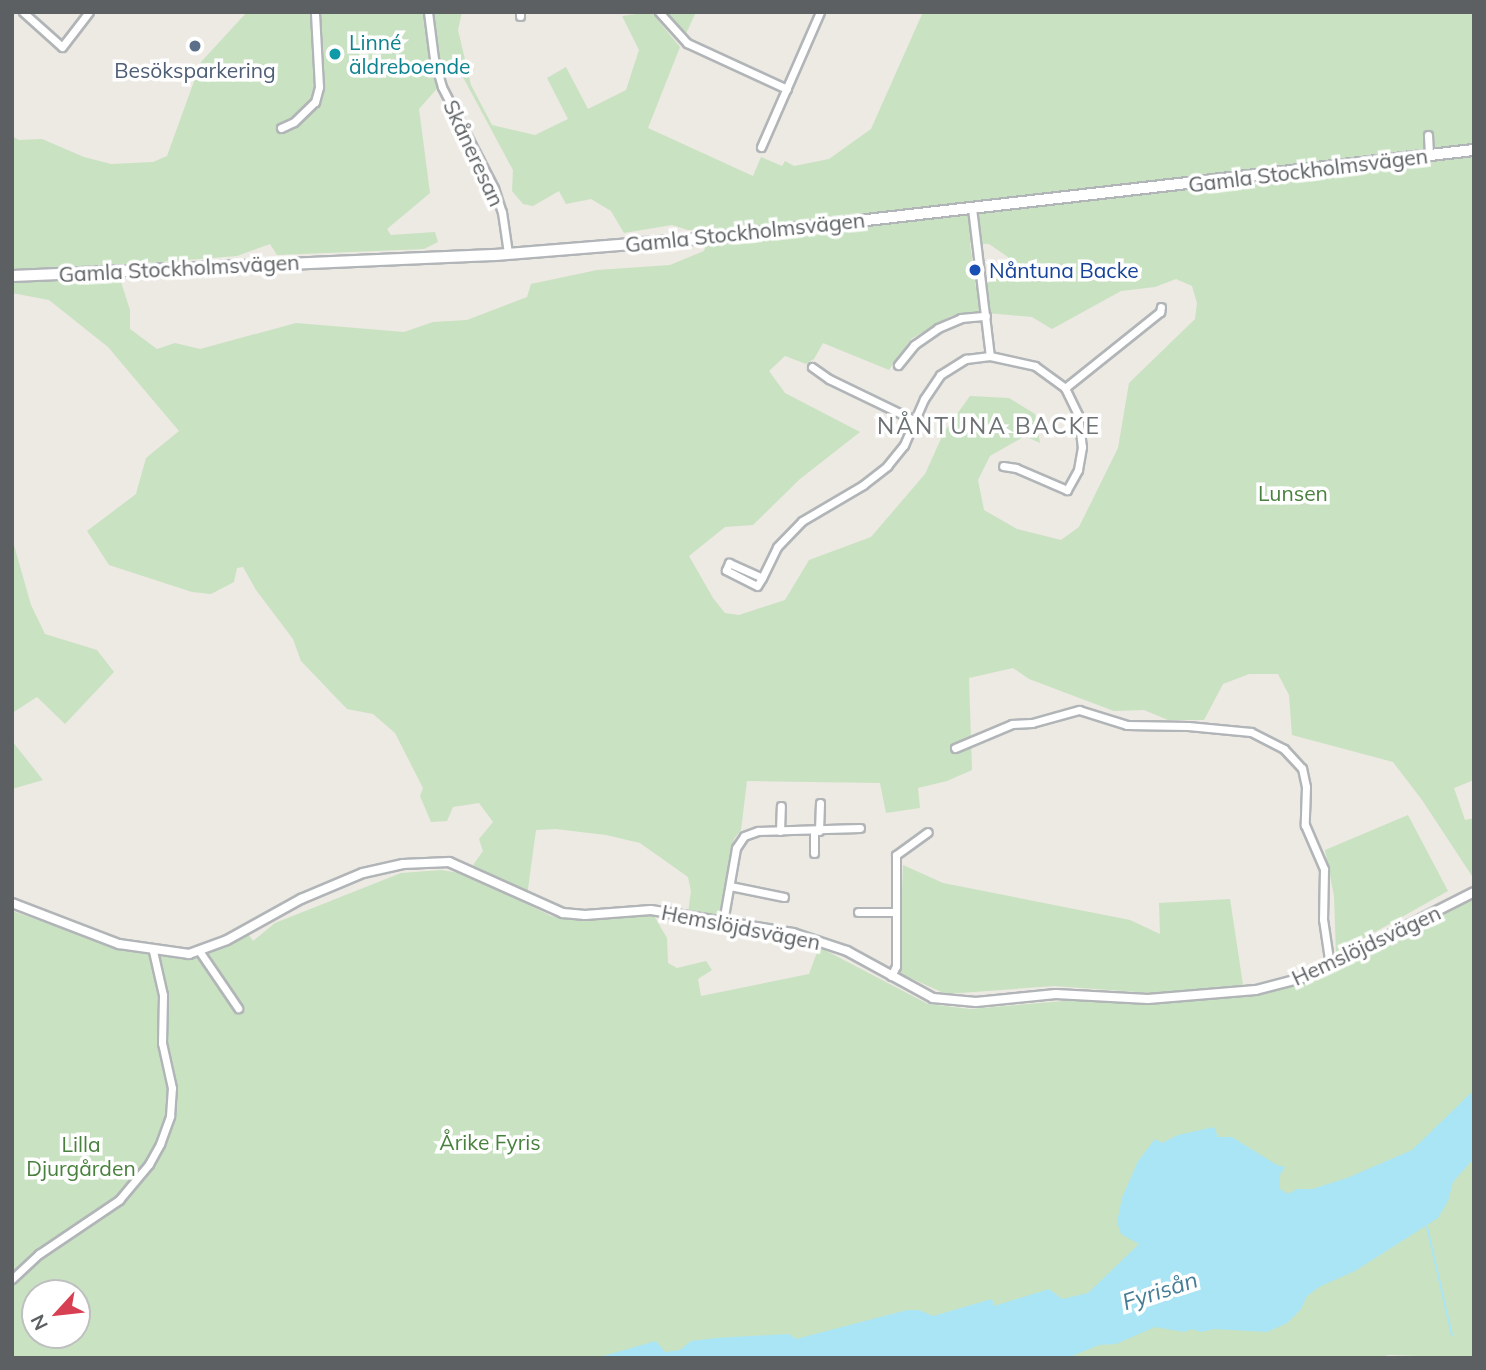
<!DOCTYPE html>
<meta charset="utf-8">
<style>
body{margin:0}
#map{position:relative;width:1486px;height:1370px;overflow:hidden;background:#ede9e3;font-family:Mulish,sans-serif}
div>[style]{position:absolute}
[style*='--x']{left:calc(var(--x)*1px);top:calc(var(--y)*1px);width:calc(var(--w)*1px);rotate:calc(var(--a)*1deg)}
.green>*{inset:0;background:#c9e2c2}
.water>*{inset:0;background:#aae5f6}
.stream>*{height:2px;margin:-1px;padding:0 1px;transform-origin:1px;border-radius:1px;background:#aae5f6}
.roads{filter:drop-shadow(2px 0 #b1b5b7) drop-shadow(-2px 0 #b1b5b7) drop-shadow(0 2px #b1b5b7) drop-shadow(0 -2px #b1b5b7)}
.minor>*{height:7px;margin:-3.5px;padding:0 3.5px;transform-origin:3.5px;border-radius:3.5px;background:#fff}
.tertiary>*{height:8px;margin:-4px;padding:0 4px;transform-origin:4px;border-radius:4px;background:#fff}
.secondary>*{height:10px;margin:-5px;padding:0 5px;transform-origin:5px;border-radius:5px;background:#fff}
.dots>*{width:19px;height:19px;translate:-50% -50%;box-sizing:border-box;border:4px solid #fff;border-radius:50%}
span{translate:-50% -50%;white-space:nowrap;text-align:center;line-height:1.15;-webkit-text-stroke:7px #fff;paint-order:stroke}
.culture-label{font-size:21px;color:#0d838f}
.left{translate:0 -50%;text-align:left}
.service-label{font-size:21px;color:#4e5e75}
.street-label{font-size:21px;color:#5c6062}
.transit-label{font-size:21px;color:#164399}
.park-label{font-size:21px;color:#48803d}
.neighbourhood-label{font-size:23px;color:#6d7274;letter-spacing:2px}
.water-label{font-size:23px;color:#437d96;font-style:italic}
.frame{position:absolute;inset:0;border:14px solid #5c6062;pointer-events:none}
.north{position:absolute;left:21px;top:1279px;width:70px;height:70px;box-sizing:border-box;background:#fff;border:2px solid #bebfc0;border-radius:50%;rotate:243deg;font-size:19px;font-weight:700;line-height:28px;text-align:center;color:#5c6062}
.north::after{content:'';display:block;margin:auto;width:24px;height:32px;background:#d73f53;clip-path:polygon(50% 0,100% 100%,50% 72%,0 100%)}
</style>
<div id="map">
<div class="green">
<div style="clip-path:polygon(evenodd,247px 12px,462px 12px,458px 30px,471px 85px,492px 125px,535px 135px,568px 119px,547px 78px,566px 67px,588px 109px,626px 90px,639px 50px,622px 16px,651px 12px,680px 47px,648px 128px,753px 176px,761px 157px,782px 166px,785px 161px,794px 166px,829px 159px,871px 129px,923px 12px,1474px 12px,1474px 780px,1454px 788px,1465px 820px,1474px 818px,1474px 879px,1422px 800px,1393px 762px,1292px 735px,1289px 695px,1278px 674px,1249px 674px,1223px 684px,1204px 720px,1168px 720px,1144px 710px,1114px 711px,1029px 679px,1013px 668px,969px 678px,972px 770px,947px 781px,918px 788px,920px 808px,886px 813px,880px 783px,747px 781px,741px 830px,734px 839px,722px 918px,688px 913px,691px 891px,688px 877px,640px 843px,606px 835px,556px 829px,536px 830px,527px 896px,473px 865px,483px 851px,479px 839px,493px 822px,479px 803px,453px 807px,447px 821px,431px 822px,420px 796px,423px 788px,395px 733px,373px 714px,347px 709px,301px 661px,293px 639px,256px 590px,243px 567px,237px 568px,234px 582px,211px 594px,192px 592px,109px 565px,87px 531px,136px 494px,146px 458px,179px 431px,108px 347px,49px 300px,12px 293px,12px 136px,19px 140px,42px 139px,84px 157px,111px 164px,153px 162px,167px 156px,201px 62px,247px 12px,457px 66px,513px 170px,512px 191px,523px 204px,533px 206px,559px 191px,566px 204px,591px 199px,611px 211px,624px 233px,672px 225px,688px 230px,710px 230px,704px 251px,670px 265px,597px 270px,531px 284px,527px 297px,467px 320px,433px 322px,404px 332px,296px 323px,200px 349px,175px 343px,157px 349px,130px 329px,130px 310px,121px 282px,123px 265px,237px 256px,270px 244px,277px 255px,424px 249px,438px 242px,435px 232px,391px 235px,387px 229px,430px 193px,419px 109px,457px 66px,247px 12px,970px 243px,989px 244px,1008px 257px,1009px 267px,999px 278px,976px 288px,970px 243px,247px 12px,1176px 279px,1192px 286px,1197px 303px,1195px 319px,1129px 383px,1118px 448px,1079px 527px,1061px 540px,1017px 529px,984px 510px,978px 480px,990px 456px,1025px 436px,1040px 443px,1035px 414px,1009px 398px,970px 396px,944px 432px,925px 474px,871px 537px,809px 560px,785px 600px,739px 615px,725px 613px,713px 598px,689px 556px,725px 527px,753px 525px,800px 479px,860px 432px,785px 393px,769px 371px,785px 356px,806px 364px,814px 359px,823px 343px,889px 370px,911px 339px,951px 316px,974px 312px,1032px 317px,1052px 329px,1121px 291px,1155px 287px,1176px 279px)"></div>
<div style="clip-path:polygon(659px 12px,696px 12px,683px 40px)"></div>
<div style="clip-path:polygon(12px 538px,31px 605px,45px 634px,97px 650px,114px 672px,65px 724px,37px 697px,12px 713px)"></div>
<div style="clip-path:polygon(12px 741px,43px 780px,12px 789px)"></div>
<div style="clip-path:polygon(1408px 815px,1448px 891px,1336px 954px,1334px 896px,1325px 850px)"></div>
<div style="clip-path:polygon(903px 865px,943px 883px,1130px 920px,1160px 934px,1159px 903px,1230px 899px,1243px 985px,1150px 993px,1054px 986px,946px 994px,899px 973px)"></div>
<div style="clip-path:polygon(evenodd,441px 870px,466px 874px,551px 916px,577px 920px,653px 914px,667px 938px,668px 963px,677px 968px,706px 961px,712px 970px,698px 979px,701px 996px,809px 974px,819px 947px,928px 1004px,970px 1009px,1075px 1000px,1141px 1004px,1252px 996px,1279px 990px,1362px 957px,1474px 898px,1474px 1358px,1389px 1355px,1379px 1358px,12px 1358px,12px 911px,113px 946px,164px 957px,188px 958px,208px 953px,240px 937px,249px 935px,253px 941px,275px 923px,401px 873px,441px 870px,35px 1293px,77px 1293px,77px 1335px,35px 1335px,35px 1293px)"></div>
</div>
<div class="water">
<div style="clip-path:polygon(1474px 1090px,1474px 1158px,1453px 1182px,1448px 1201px,1438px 1218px,1355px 1271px,1321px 1286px,1307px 1296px,1301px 1309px,1287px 1323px,1267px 1332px,1214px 1329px,1201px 1332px,1192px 1329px,1184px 1332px,1155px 1327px,1116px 1344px,1099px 1345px,1072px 1356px,1056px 1358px,596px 1358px,656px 1341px,665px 1352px,680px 1350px,691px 1341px,716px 1338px,789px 1334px,796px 1339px,907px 1310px,919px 1310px,933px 1316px,992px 1299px,994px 1306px,1049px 1289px,1062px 1299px,1088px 1293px,1139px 1244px,1121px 1234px,1117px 1222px,1122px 1198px,1138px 1161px,1155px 1139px,1162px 1143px,1178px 1135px,1214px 1127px,1218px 1137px,1232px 1137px,1277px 1165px,1285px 1167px,1280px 1175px,1280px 1189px,1288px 1194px,1297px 1189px,1312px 1189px,1347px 1178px,1412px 1150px)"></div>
</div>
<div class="stream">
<div style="--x:1427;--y:1227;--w:111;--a:77"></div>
</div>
<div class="roads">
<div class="minor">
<div style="--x:23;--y:12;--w:52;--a:41.9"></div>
<div style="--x:62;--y:47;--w:44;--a:-52.4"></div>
<div style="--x:428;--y:12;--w:47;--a:82.7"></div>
<div style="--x:434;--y:59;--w:29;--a:74"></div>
<div style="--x:442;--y:87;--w:114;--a:62.8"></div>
<div style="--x:494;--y:188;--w:25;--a:72"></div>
<div style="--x:502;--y:212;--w:41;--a:81.7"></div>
<div style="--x:659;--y:12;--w:42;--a:47.9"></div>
<div style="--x:687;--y:43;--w:110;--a:24.7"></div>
<div style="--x:520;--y:16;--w:4;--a:-90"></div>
<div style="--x:281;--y:128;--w:14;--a:-25"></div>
<div style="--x:294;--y:122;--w:29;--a:-44"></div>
<div style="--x:315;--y:102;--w:16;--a:-75"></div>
<div style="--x:319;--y:87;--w:75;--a:-93.1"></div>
<div style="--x:1428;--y:135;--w:21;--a:87"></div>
<div style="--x:761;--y:147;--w:147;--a:-66.4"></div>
<div style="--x:972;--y:208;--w:149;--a:83.1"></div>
<div style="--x:898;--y:365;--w:26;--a:-51"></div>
<div style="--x:914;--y:345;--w:29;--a:-35"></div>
<div style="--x:938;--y:328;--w:25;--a:-23"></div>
<div style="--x:961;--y:318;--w:25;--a:-5"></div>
<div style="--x:812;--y:367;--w:21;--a:35"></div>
<div style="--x:829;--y:379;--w:94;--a:25.8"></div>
<div style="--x:1065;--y:388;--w:122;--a:-38.7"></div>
<div style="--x:1160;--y:312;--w:5;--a:-79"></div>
<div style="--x:762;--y:578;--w:9;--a:122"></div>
<div style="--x:757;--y:586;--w:35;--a:-153"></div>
<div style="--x:726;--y:570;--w:8;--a:-67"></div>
<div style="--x:729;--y:563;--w:36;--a:24"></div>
<div style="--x:762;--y:578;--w:34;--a:-64"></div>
<div style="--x:777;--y:547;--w:36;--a:-46"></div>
<div style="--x:802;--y:521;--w:71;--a:-30.5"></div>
<div style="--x:863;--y:485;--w:31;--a:-38"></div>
<div style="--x:887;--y:466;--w:27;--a:-51"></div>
<div style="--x:904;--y:445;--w:50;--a:-66.5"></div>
<div style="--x:924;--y:399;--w:29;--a:-56"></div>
<div style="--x:940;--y:375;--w:31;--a:-32"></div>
<div style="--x:966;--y:359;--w:24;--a:-7"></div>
<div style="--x:990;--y:356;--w:46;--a:12.5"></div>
<div style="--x:1035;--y:366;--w:37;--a:36"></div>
<div style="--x:1065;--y:388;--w:30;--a:64"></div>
<div style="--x:1078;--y:415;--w:32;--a:83"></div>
<div style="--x:1082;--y:447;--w:23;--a:100"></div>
<div style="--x:1078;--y:470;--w:23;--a:119"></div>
<div style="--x:1067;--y:490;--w:56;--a:-156.7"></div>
<div style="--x:1016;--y:468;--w:13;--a:-171"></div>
<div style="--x:955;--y:748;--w:62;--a:-22.8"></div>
<div style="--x:1012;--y:724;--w:20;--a:-3"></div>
<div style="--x:1032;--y:723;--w:49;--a:-15.5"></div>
<div style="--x:1079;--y:710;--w:50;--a:17.4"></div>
<div style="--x:1127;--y:725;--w:61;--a:0.9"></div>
<div style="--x:1188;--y:726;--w:63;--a:5.4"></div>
<div style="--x:1251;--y:732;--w:37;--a:27"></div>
<div style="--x:1284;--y:749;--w:26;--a:47"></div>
<div style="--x:1302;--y:768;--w:19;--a:78"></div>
<div style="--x:1306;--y:787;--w:38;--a:92"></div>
<div style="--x:1305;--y:825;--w:48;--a:66.6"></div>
<div style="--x:1324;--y:869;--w:50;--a:91.1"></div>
<div style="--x:1323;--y:919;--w:48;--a:81.5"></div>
<div style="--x:780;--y:831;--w:25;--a:-88"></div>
<div style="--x:819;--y:831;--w:28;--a:-88"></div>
<div style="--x:814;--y:853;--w:21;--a:-90"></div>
<div style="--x:730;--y:886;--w:55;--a:11.5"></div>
<div style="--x:858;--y:912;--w:36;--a:0"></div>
<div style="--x:723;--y:922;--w:75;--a:-80"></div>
<div style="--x:736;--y:848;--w:14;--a:-56"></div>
<div style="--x:744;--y:836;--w:15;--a:-20"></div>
<div style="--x:758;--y:831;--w:102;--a:-1.7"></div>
<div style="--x:200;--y:952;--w:68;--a:55.8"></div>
<div style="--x:891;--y:976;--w:11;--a:-63"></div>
<div style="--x:896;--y:966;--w:111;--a:-90"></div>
<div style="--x:896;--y:855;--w:39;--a:-36"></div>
<div style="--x:12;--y:1279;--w:37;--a:-43"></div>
<div style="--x:39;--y:1254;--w:97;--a:-34"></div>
<div style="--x:119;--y:1200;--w:47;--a:-50.2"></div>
<div style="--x:149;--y:1164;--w:23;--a:-61"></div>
<div style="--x:160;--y:1144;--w:30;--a:-70"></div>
<div style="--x:170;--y:1116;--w:28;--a:-86"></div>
<div style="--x:172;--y:1088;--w:46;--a:-102.5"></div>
<div style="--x:162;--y:1043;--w:48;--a:-88.8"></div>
<div style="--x:163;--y:995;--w:45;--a:-102.8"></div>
</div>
<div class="tertiary">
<div style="--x:12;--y:903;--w:115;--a:21"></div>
<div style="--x:119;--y:944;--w:71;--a:8.1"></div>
<div style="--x:189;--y:954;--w:40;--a:-20.2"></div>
<div style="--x:227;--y:940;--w:85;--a:-29"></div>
<div style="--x:301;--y:899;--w:67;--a:-22.8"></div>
<div style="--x:363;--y:873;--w:41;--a:-12.7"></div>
<div style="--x:403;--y:864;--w:46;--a:-2.5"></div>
<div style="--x:449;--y:862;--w:125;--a:24.1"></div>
<div style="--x:563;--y:913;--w:22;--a:5"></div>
<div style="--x:585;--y:915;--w:66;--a:-4.3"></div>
<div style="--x:651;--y:910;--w:144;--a:9.2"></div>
<div style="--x:793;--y:933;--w:57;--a:18.4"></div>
<div style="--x:847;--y:951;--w:98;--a:28.7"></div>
<div style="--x:933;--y:998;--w:43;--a:5.3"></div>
<div style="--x:976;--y:1002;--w:80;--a:-5.7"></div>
<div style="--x:1056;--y:994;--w:92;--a:3.1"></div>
<div style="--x:1148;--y:999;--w:108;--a:-4.8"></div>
<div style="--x:1256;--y:990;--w:52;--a:-14.6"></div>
<div style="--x:1306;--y:977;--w:188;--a:-26.8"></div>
</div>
<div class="secondary">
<div style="--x:12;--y:276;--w:482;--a:-2.5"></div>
<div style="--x:494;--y:255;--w:235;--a:-4.6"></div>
<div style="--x:728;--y:236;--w:751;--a:-6.58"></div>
</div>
</div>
<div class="dots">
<div style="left:195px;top:46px;background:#5c6f8a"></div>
<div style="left:335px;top:54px;background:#0f9aa8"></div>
<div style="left:975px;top:270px;background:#1a4fb4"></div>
</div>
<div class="culture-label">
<span class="left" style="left:349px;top:54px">Linné<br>äldreboende</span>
</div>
<div class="service-label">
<span style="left:195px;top:70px">Besöksparkering</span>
</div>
<div class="street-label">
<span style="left:474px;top:153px;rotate:65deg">Skåneresan</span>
<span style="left:1308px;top:170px;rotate:-7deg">Gamla Stockholmsvägen</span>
<span style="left:745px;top:232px;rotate:-6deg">Gamla Stockholmsvägen</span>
<span style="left:179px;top:268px;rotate:-3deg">Gamla Stockholmsvägen</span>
<span style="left:741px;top:927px;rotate:11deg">Hemslöjdsvägen</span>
<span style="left:1366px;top:945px;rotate:-25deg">Hemslöjdsvägen</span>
</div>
<div class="transit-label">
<span class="left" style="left:989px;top:270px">Nåntuna Backe</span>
</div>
<div class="park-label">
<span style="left:1293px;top:493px">Lunsen</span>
<span style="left:490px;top:1142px">Årike Fyris</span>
<span style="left:81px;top:1156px">Lilla<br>Djurgården</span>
</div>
<div class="neighbourhood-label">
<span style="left:989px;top:426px">NÅNTUNA BACKE</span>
</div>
<div class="water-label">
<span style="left:1160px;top:1291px;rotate:-18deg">Fyrisån</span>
</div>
<div class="frame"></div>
<div class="north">N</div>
</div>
